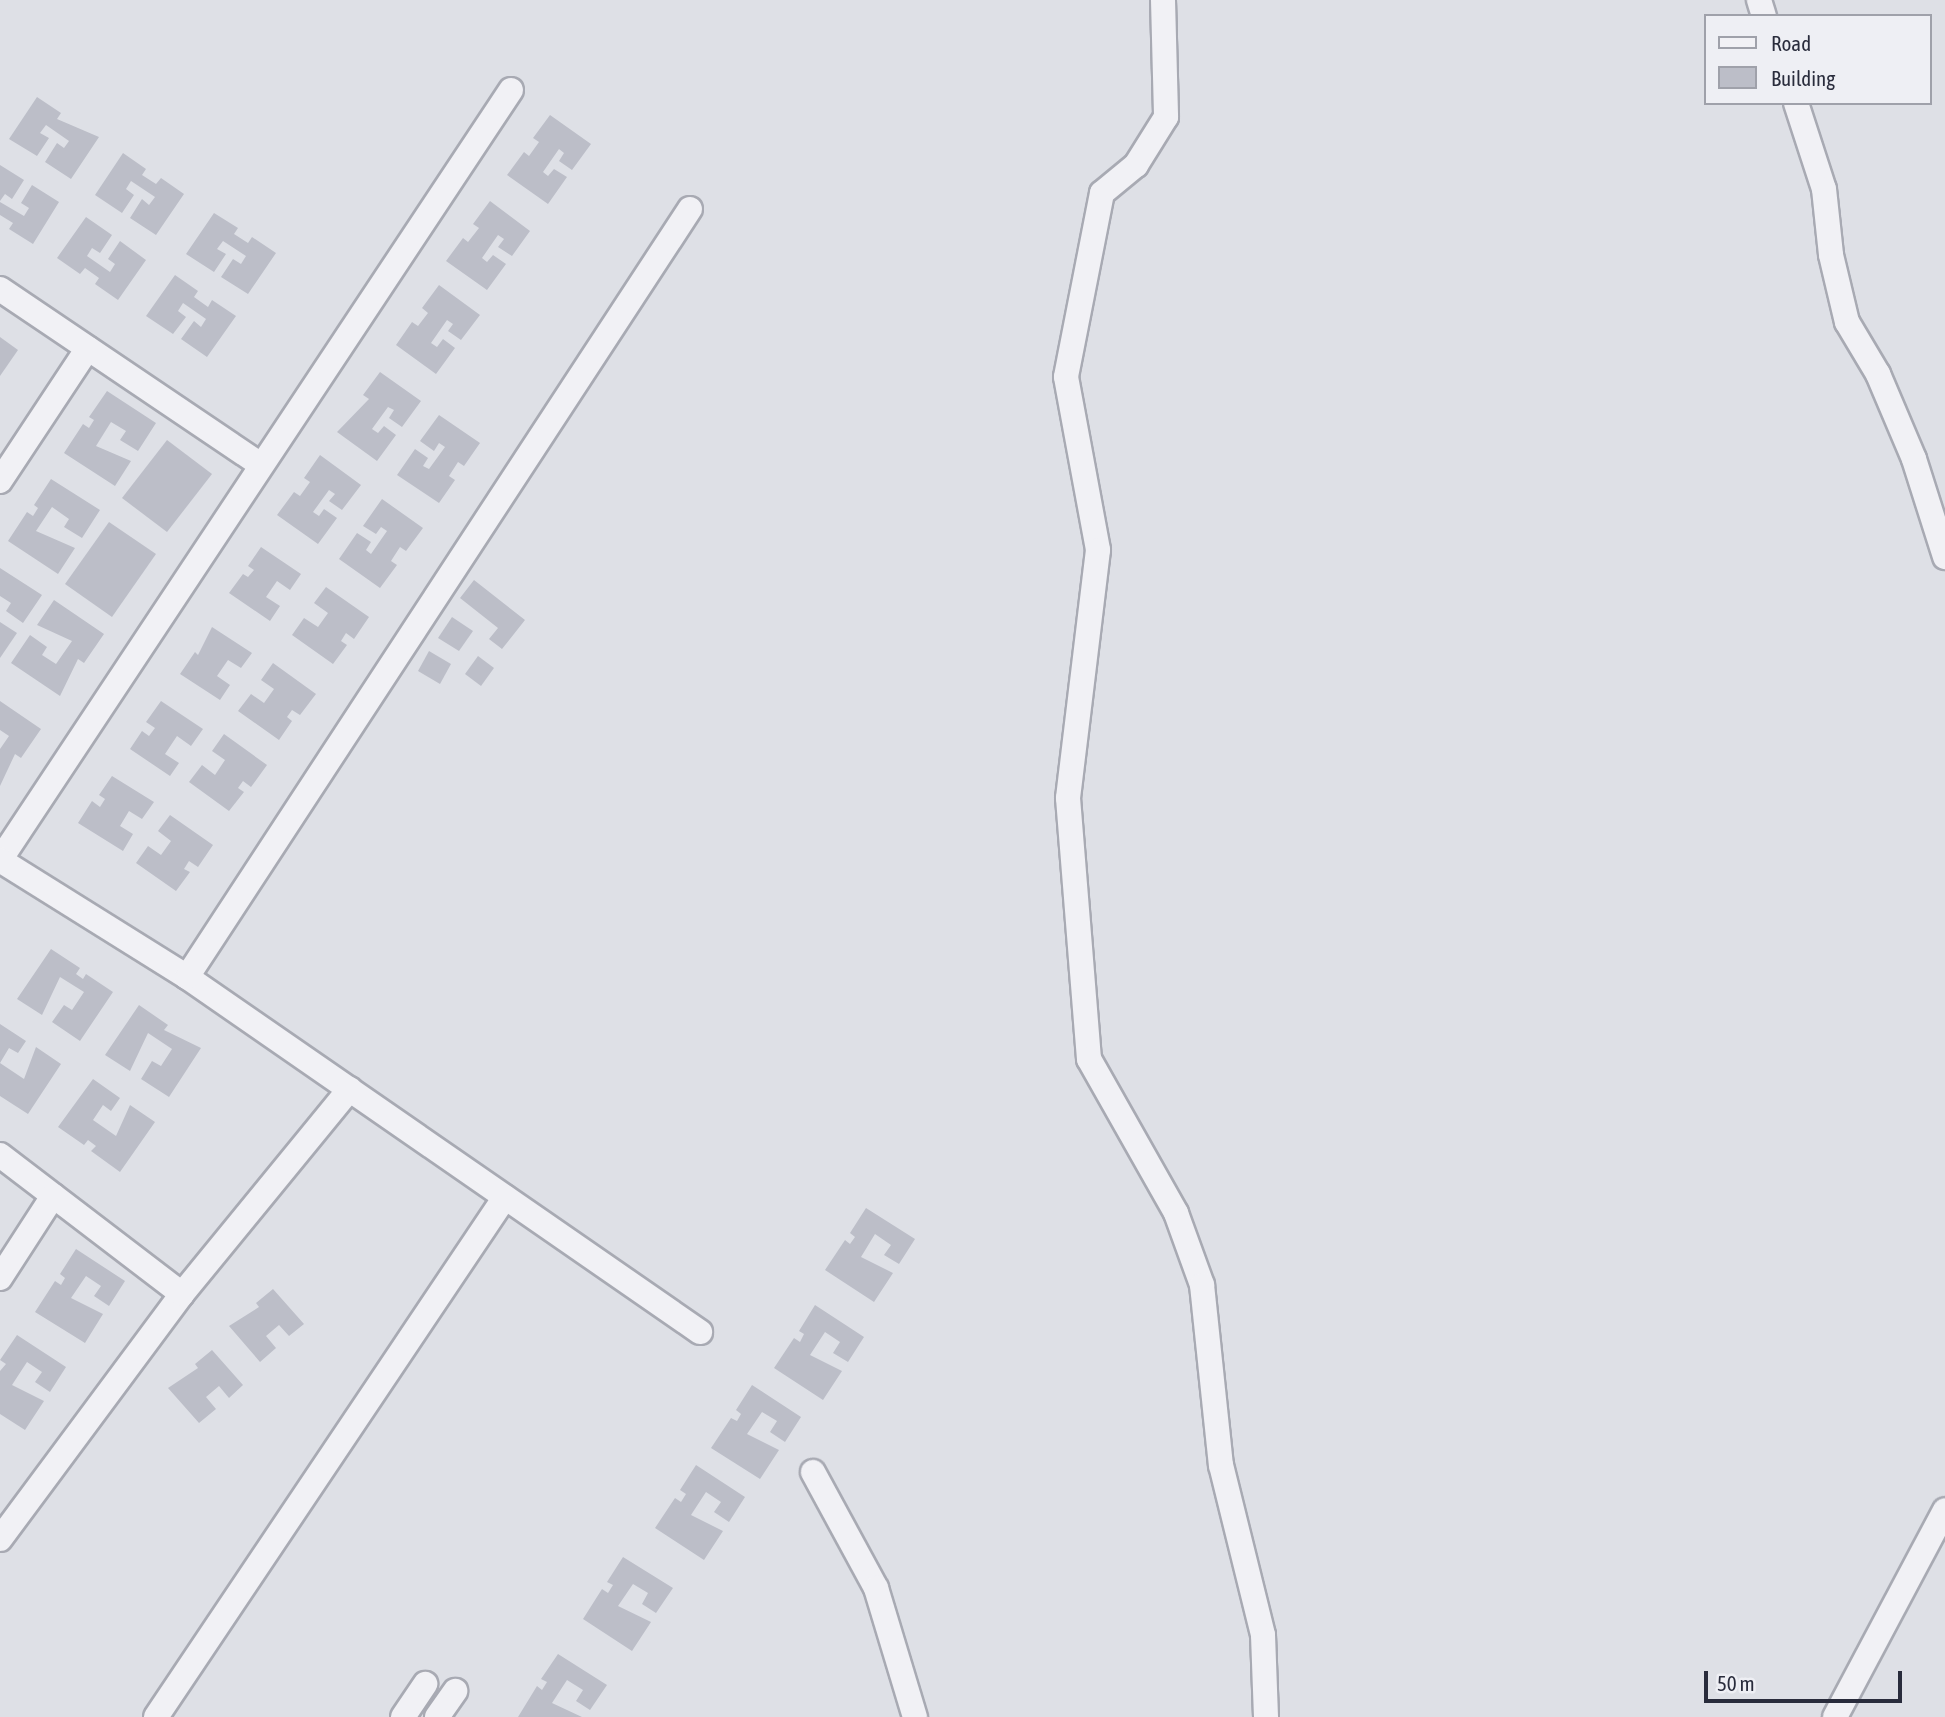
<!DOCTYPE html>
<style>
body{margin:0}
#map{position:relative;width:1945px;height:1717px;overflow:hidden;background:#dee0e6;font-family:"Asap Condensed",sans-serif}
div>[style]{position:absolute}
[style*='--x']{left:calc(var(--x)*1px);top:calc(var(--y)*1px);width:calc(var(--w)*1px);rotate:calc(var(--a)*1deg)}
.building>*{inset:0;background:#bcbec8}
.roads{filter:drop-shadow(2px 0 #a8aab3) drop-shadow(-2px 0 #a8aab3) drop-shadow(0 2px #a8aab3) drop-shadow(0 -2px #a8aab3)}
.street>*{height:24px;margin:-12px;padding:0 12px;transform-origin:12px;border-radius:12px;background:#f1f1f5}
span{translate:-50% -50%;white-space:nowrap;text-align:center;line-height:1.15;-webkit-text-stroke:7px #eeeff4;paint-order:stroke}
.legend{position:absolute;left:1704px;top:14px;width:228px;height:91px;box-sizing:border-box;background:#eeeff4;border:2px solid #9fa1aa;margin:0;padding:9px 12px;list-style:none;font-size:21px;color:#292c3c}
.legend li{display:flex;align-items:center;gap:14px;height:35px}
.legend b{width:35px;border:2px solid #9fa1aa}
.scale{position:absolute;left:1704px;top:1671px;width:198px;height:32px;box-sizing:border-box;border:4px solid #292c3c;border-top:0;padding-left:9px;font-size:21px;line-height:24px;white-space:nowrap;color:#292c3c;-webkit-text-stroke:5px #eeeff4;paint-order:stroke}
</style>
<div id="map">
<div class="building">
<div style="clip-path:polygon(37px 97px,61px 113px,57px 119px,99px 137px,71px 179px,45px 162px,57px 143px,64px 148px,69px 141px,46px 125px,40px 133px,49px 138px,37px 156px,9px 139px)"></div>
<div style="clip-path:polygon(550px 115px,591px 144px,572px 170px,559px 161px,564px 153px,559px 149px,543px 172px,548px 176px,554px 169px,567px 177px,548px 204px,507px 175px,524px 152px,529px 156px,539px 142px,533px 138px)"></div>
<div style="clip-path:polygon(123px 153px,146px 169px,142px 175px,156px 184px,161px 178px,184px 194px,156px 235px,130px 218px,142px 199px,149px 205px,155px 197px,131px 181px,126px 189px,134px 195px,122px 213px,95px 195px)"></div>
<div style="clip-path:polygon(0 165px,24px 180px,12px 199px,5px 194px,0 201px)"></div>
<div style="clip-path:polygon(32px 185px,59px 202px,33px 244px,9px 229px,13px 223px,0 215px,0 202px,24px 216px,29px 208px,21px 203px)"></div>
<div style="clip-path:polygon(490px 201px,530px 231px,512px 256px,498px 247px,504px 239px,498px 235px,482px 258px,487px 262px,493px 255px,506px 264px,487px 290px,446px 261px,463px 238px,468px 242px,479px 228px,473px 224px)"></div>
<div style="clip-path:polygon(214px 213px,238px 228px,234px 234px,248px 243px,252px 237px,276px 253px,248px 294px,221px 277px,233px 259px,241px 264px,246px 256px,223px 241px,217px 249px,226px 254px,214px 272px,186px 254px)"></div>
<div style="clip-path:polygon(86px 217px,112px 235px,100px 253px,92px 248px,87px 256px,110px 272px,115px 264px,108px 259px,120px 241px,146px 260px,118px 300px,95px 284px,99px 278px,85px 268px,80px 274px,57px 258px)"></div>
<div style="clip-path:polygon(175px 275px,198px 291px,194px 297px,208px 307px,212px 300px,236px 316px,207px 357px,181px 339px,194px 321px,201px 327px,206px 319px,183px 303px,178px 311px,186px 317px,173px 334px,146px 316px)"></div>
<div style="clip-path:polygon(439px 285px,480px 315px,461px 340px,448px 331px,453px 324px,447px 320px,431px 343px,437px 347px,443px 339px,455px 348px,436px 374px,396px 345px,412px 322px,418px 326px,428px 313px,422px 308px)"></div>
<div style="clip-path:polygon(0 337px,18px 350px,0 376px)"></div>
<div style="clip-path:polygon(380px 372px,421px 401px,402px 427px,389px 418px,394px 410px,388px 407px,372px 429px,378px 433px,384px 426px,396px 435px,377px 461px,337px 432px,369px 399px,363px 395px)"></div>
<div style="clip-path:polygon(107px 391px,156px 423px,138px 451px,120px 440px,126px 431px,111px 422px,96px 446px,131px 461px,115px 486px,64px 453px,83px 424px,89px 428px,94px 420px,89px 417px)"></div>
<div style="clip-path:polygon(439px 415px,480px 443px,464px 466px,458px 462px,449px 476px,455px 480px,439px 503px,397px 475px,415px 449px,428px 458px,423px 466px,429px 469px,445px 447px,439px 443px,434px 451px,420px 441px)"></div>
<div style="clip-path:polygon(167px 440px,212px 474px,167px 532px,122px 498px)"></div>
<div style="clip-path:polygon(320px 455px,361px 485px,342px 510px,329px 501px,335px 494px,329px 490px,313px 512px,319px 516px,324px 509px,337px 518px,318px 544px,277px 515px,294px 492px,300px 496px,310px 482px,304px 478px)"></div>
<div style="clip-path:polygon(51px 479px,100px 510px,82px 538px,64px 527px,69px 519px,52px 507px,36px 531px,75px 548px,58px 574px,8px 541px,27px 512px,33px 516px,38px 508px,34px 505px)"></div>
<div style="clip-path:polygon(382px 499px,423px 528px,406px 551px,400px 547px,391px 561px,397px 565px,380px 588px,339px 559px,357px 533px,371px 542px,366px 550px,371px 554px,387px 531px,381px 527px,376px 534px,363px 526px)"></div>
<div style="clip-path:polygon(109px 522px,156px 554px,112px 617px,65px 584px)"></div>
<div style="clip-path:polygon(261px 547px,301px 574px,290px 590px,277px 581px,266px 597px,280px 606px,270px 621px,229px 593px,243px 574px,248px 577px,254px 570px,248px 566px)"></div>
<div style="clip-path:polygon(0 568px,42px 595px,23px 623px,6px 611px,11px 603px,0 596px)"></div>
<div style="clip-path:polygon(474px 580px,525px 620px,502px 649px,489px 639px,498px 628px,460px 598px)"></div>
<div style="clip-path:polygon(326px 587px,369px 617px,354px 639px,346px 633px,341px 641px,347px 645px,333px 664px,292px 635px,304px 618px,318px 627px,328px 613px,314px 603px)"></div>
<div style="clip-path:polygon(54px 600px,104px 634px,84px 663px,78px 659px,60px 696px,11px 663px,30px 635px,47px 647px,42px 655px,56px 664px,72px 641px,37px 625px)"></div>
<div style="clip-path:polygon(452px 617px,473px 631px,459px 651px,438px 638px)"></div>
<div style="clip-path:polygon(0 622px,17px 633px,0 658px)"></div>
<div style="clip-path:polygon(212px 627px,252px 653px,241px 668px,228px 660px,217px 676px,230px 685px,220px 700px,180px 674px,195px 652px,198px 655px)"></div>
<div style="clip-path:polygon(429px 651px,451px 664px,440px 684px,418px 671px)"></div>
<div style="clip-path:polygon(478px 656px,494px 668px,481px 686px,465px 674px)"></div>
<div style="clip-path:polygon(273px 663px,316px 694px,300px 715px,292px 710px,287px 717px,292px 721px,279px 740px,238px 711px,251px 694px,264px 703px,274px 689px,261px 680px)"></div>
<div style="clip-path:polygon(0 701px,41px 729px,21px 758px,15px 754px,0 786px,0 749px,9px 736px,0 730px)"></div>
<div style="clip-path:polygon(161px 701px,203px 729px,191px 746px,177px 736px,165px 754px,179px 763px,170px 776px,130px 749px,142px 731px,149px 736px,155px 728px,146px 722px)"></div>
<div style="clip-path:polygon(224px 734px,267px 765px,251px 787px,243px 781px,238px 788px,244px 792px,229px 811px,189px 782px,202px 765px,215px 775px,225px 760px,212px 751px)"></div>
<div style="clip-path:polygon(112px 776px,154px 802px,142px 819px,129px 811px,120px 826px,133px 834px,123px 851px,78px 823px,92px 801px,100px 807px,105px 799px,99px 795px)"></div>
<div style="clip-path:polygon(170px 815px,213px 845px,198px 867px,189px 861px,184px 869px,190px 872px,176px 891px,136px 863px,148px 846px,161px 855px,171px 841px,158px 831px)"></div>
<div style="clip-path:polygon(51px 949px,80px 968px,76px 974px,83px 979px,86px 974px,113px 992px,80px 1041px,52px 1022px,64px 1005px,72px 1010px,84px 992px,60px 977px,42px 1015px,17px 999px)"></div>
<div style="clip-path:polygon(139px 1005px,168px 1025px,164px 1030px,201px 1048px,169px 1097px,141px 1079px,152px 1061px,161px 1066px,172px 1049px,148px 1033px,130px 1071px,105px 1055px)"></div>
<div style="clip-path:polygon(0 1024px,26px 1041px,18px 1053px,9px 1048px,0 1063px)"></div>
<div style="clip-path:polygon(36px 1047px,61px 1064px,28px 1114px,0 1096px,0 1063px,24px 1079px)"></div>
<div style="clip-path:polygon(93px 1079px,120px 1098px,111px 1111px,103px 1105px,93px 1120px,116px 1136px,130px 1105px,155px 1122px,120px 1172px,91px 1151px,96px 1146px,88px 1140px,84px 1145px,58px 1127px)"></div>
<div style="clip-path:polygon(866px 1208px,915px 1239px,899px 1264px,884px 1255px,891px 1245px,875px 1234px,861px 1257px,893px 1273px,874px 1302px,825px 1270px,845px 1240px,850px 1244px,855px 1237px,850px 1233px)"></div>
<div style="clip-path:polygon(76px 1249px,125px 1281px,109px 1306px,94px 1296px,101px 1286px,86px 1276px,71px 1298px,103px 1314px,85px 1343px,35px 1312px,55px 1281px,61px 1285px,65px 1278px,60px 1274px)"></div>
<div style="clip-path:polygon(273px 1289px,304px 1324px,289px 1336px,279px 1325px,266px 1336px,276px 1348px,260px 1362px,229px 1326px,259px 1307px,256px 1303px)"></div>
<div style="clip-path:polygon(815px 1305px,864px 1337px,848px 1362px,833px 1353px,840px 1342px,825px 1332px,810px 1355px,842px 1371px,823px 1400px,774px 1368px,794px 1338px,800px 1342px,804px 1334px,799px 1331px)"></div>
<div style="clip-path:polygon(17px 1335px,66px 1367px,50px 1392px,35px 1382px,42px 1372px,27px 1362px,12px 1385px,44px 1401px,25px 1430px,0 1414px,0 1371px,6px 1364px,0 1360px)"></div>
<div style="clip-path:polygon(212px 1350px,243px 1385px,229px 1398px,219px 1386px,206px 1397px,216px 1409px,199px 1423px,168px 1388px,198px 1368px,195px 1364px)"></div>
<div style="clip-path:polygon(752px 1385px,801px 1417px,785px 1442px,770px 1432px,777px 1421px,762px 1412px,747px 1434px,779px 1450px,760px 1479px,711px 1448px,731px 1418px,737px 1421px,741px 1414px,736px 1410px)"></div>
<div style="clip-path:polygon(696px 1465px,745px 1497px,729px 1522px,714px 1512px,721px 1502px,706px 1492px,691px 1515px,723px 1531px,704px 1560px,655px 1528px,675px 1498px,681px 1502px,686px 1494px,680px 1490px)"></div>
<div style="clip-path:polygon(623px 1557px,673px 1588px,656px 1613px,642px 1604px,648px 1593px,633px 1584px,618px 1606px,651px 1622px,632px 1651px,583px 1619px,602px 1589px,608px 1593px,613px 1585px,607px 1582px)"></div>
<div style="clip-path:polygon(558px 1654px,607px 1685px,590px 1710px,576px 1701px,583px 1690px,567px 1680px,552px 1703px,582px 1717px,518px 1717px,537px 1686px,542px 1690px,547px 1682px,541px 1679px)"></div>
</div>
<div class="roads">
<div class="street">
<div style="--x:1163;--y:0;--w:117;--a:88.5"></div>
<div style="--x:1166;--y:117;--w:57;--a:122"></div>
<div style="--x:1136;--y:165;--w:44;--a:140.5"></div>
<div style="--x:1102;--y:193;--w:187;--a:101.1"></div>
<div style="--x:1066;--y:377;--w:176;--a:79.5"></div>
<div style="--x:1098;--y:550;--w:250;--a:96.9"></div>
<div style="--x:1068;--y:798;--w:262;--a:85.4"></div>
<div style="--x:1089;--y:1059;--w:177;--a:60.5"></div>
<div style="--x:1176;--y:1213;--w:77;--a:70.1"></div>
<div style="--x:1202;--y:1285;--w:181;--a:84"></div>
<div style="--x:1221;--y:1465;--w:175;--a:76.1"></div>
<div style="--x:1263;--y:1635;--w:82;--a:87.9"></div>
<div style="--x:1759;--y:0;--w:17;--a:73"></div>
<div style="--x:1796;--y:103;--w:90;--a:72"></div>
<div style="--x:1824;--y:189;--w:66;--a:83.9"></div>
<div style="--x:1831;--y:255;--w:69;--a:76.6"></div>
<div style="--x:1847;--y:322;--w:61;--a:59.2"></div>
<div style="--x:1878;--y:374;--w:92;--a:67"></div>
<div style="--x:1914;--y:459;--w:103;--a:72.4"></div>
<div style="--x:0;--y:289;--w:315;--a:34"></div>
<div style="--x:0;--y:481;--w:159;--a:-56.5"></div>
<div style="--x:0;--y:860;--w:924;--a:-56.43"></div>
<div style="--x:0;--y:860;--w:221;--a:32"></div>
<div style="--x:187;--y:977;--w:624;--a:34.68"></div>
<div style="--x:187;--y:977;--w:918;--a:-56.78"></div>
<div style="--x:0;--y:1155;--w:229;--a:37.4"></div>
<div style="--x:0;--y:1278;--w:98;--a:-57.1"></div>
<div style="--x:813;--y:1472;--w:132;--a:61.5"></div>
<div style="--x:876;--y:1588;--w:135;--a:73.2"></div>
<div style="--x:0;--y:1539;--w:305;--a:-53.4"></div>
<div style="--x:182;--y:1294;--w:265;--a:-50.7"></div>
<div style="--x:156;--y:1717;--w:626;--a:-56.13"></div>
<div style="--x:403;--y:1717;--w:40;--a:-56"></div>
<div style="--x:437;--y:1717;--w:32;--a:-55"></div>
<div style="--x:1835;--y:1717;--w:234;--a:-62"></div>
</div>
</div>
<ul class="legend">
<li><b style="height:9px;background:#f1f1f5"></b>Road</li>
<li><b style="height:19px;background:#bcbec8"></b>Building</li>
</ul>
<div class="scale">50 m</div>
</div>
